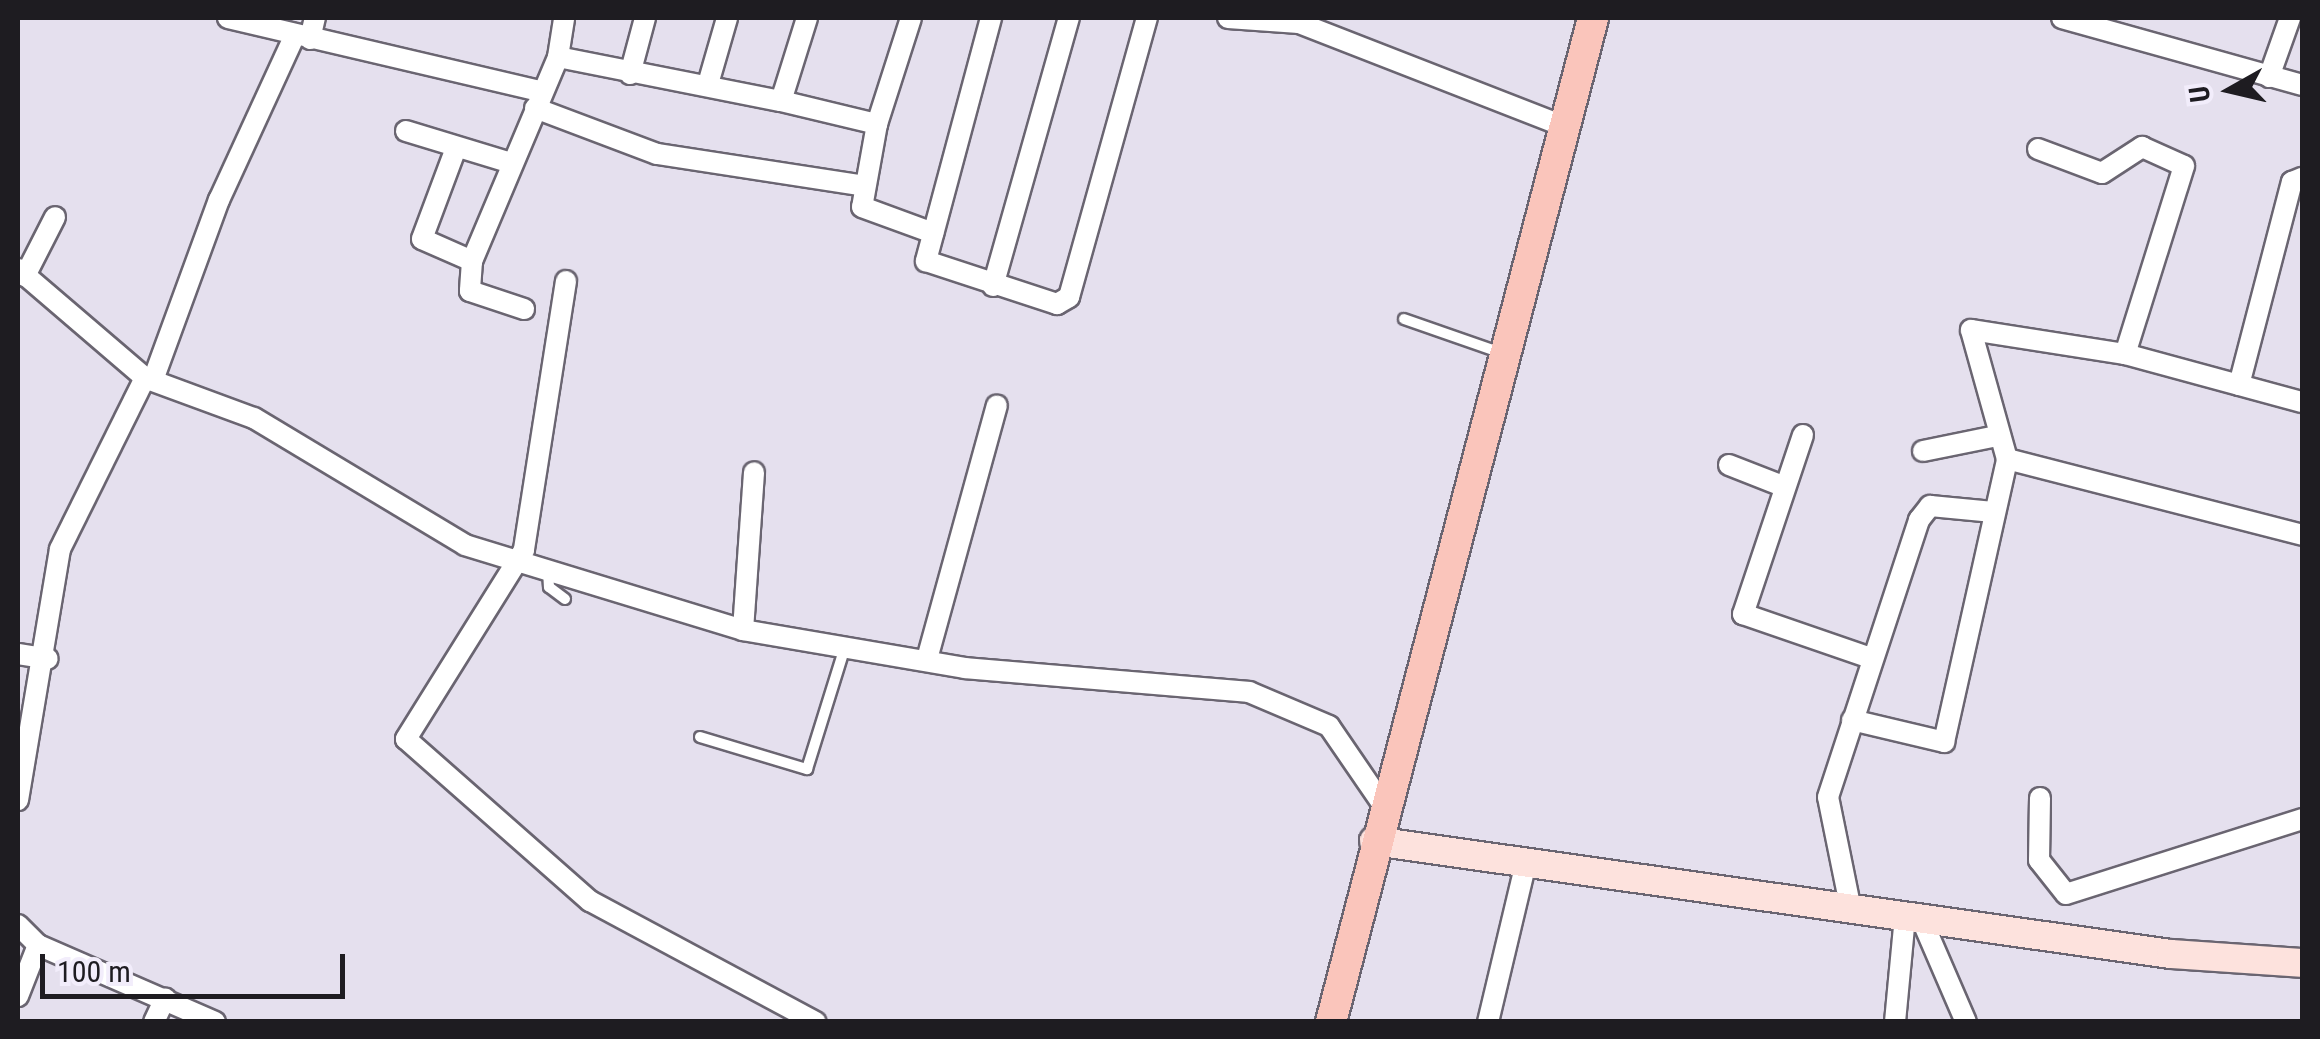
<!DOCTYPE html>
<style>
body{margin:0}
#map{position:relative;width:2320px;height:1039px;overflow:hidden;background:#e5e0ee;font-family:"Roboto Condensed",sans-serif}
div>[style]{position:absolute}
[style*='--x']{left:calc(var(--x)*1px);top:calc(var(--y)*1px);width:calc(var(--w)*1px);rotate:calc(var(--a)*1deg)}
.roads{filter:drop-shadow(2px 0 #6a6571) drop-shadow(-2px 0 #6a6571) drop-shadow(0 2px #6a6571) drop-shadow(0 -2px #6a6571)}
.lane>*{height:10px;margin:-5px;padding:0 5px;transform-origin:5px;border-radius:5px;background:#fff}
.street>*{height:20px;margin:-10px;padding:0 10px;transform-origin:10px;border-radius:10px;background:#fff}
.secondary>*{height:28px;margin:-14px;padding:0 14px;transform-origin:14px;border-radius:14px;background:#fde2dd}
.primary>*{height:30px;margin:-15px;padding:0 15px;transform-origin:15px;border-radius:15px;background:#fac5bb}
span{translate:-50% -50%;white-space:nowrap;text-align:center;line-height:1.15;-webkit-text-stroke:9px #f2edfb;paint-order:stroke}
.frame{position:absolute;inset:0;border:20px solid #1e1c21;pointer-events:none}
.north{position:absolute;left:2180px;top:40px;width:100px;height:100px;-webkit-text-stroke:8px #f2edfb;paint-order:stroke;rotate:262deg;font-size:28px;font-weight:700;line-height:40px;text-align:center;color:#1e1c21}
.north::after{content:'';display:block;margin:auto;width:35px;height:45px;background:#1e1c21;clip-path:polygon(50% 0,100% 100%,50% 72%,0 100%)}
.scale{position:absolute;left:40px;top:954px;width:305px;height:45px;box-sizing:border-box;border:5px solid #1e1c21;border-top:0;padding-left:12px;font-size:30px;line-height:35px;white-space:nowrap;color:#1e1c21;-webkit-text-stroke:8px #f2edfb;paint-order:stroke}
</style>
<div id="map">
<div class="roads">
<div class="lane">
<div style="--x:1404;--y:319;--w:101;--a:19.2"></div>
<div style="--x:548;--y:569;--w:18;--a:87"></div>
<div style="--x:549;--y:587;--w:20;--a:37"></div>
<div style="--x:700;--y:737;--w:112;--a:16.7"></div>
<div style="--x:807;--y:769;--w:128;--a:-72.7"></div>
</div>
<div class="street">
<div style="--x:228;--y:18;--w:320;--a:13.2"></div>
<div style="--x:991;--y:18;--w:252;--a:105"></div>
<div style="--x:926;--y:261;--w:138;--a:18.2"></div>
<div style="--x:1057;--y:304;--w:14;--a:-30"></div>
<div style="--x:1069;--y:297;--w:290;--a:-74.4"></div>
<div style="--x:1228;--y:18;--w:71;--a:4"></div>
<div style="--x:1299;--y:23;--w:283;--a:21.3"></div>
<div style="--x:2062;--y:18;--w:249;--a:15.6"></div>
<div style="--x:310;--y:39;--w:22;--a:-77"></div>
<div style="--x:558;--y:57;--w:227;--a:11.2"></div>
<div style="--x:781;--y:101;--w:87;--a:-72.6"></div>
<div style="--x:630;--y:74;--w:58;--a:-75"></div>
<div style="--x:2269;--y:77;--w:63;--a:-70.4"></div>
<div style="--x:708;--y:84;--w:69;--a:-73.9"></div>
<div style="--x:781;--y:101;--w:99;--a:13.5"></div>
<div style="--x:877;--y:124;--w:84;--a:100.2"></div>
<div style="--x:862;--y:207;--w:76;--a:20.1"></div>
<div style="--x:535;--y:108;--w:130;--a:20.7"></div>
<div style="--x:657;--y:154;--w:210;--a:8.7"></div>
<div style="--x:877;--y:124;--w:111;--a:-72.2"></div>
<div style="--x:406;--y:131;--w:110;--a:16.9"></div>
<div style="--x:456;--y:148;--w:97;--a:110.5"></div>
<div style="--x:422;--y:239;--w:55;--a:23.7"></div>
<div style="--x:472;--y:261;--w:30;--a:94"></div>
<div style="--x:470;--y:291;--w:57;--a:18.4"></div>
<div style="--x:2038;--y:149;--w:68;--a:20.6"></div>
<div style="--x:2102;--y:173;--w:48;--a:-33"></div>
<div style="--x:2142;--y:147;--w:46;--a:24.3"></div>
<div style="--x:2184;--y:166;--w:197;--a:107.4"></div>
<div style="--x:472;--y:261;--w:221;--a:-67.1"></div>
<div style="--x:558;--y:57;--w:39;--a:-81"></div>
<div style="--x:18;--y:269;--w:167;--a:40.6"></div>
<div style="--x:145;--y:378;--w:116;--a:20.2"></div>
<div style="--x:254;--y:418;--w:246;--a:31"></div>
<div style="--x:465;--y:545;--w:291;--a:17"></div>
<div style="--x:743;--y:630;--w:225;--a:9.7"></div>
<div style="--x:965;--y:668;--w:285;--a:4.8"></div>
<div style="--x:1249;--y:692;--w:87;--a:23"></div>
<div style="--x:1329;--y:726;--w:92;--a:55.6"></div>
<div style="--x:25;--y:276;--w:66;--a:-63"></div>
<div style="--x:566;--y:281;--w:272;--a:98.9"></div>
<div style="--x:524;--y:550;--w:223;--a:122"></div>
<div style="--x:406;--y:739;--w:245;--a:41.4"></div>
<div style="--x:590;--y:901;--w:256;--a:28.2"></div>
<div style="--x:993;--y:286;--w:279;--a:-74.2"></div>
<div style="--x:153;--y:380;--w:192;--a:-69.9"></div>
<div style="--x:219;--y:200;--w:182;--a:-65.3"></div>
<div style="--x:2239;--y:385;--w:210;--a:-75.4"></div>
<div style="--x:2292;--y:182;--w:11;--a:-22"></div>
<div style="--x:1803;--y:435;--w:189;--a:108.5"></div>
<div style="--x:1743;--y:614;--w:135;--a:19"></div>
<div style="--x:1923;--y:451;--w:76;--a:-11.5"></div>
<div style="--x:2007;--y:459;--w:305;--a:14.4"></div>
<div style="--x:1729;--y:465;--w:60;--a:21.4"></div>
<div style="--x:743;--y:630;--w:158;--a:-86"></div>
<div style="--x:18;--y:654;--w:30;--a:9"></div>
<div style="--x:927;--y:659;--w:263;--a:-74.6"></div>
<div style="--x:1852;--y:720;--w:95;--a:13.4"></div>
<div style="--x:1944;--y:742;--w:290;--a:-77.4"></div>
<div style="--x:2007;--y:459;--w:134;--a:-105.6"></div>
<div style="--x:1971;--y:330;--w:156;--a:8.9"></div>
<div style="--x:2125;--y:354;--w:183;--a:15.2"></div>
<div style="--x:2040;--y:798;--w:62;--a:90.9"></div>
<div style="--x:2039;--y:860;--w:43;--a:51.5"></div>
<div style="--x:2066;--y:894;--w:248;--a:-17.6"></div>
<div style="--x:18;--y:800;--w:254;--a:-80.5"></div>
<div style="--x:60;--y:549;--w:191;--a:-63.6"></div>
<div style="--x:1851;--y:910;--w:115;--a:-101.5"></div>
<div style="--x:1828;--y:797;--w:292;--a:-71.8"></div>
<div style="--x:1919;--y:520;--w:18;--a:-52"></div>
<div style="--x:1930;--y:506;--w:64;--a:5.4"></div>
<div style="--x:1921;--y:918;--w:113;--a:66.6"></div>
<div style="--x:18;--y:925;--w:28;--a:45"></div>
<div style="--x:18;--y:996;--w:55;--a:-68.6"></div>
<div style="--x:38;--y:945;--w:193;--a:23.5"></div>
<div style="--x:154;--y:1022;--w:26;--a:-65"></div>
<div style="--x:1488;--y:1022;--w:163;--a:-76.6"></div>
<div style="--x:1895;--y:1022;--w:106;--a:-84.6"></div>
</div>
<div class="secondary">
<div style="--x:1374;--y:841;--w:805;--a:8.07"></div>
<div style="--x:2171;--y:954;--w:131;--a:3.9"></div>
</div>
<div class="primary">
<div style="--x:1331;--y:1022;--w:1038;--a:-75.37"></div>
</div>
</div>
<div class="frame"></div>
<div class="north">U</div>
<div class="scale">100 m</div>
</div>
